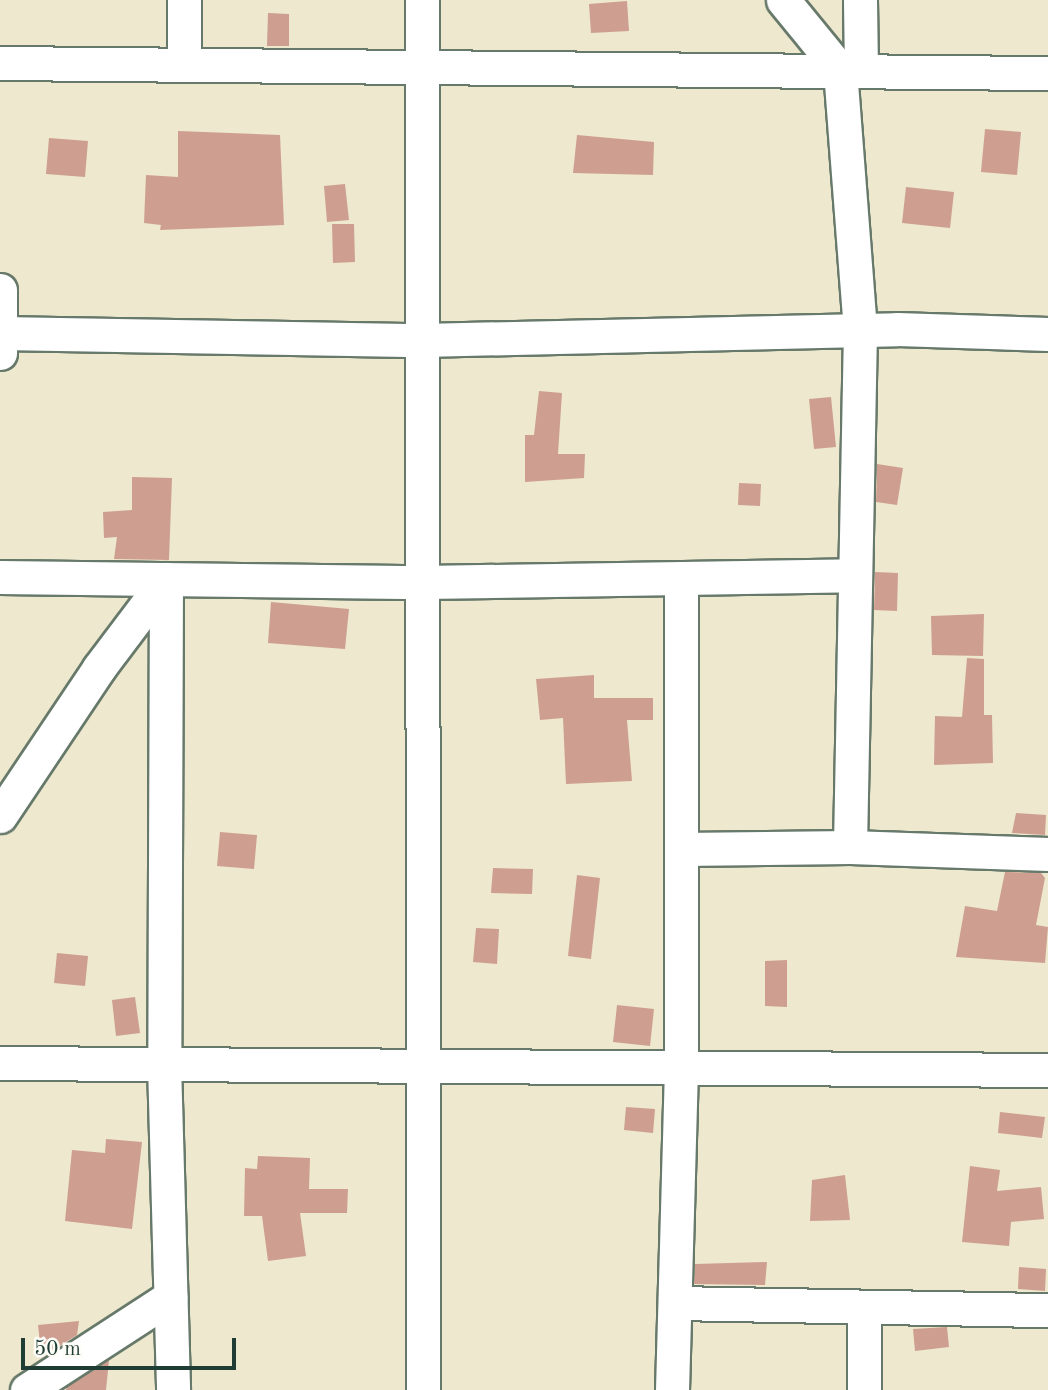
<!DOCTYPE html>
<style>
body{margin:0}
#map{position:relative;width:1048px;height:1390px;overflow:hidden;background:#ede8ce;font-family:"Old Standard TT",serif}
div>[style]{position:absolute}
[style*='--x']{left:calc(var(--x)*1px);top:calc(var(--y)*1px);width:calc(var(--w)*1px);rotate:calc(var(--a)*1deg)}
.building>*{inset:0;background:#ce9f90}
.roads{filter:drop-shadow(2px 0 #67796a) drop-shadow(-2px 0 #67796a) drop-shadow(0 2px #67796a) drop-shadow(0 -2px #67796a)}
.minor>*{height:33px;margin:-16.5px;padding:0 16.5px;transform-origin:16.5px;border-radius:16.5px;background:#fff}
span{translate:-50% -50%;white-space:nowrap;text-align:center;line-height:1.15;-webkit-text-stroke:7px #fdfcf7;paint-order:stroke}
.scale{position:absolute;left:21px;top:1338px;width:215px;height:32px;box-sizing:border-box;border:4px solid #1f3d34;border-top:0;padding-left:9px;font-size:21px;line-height:24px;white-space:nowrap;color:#1f3d34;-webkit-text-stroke:5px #fdfcf7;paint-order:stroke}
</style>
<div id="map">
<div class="building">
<div style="clip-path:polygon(627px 1px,629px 31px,591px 33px,589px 4px)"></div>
<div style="clip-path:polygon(268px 13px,289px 14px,289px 46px,267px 46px)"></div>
<div style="clip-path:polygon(985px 129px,1021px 132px,1017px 175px,981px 172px)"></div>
<div style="clip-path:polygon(178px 131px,280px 135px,284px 225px,160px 230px,161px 225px,144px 223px,146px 175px,178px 177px)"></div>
<div style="clip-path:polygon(577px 135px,654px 142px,653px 175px,573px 173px)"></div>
<div style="clip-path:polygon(49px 138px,88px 141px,85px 177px,46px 174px)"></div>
<div style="clip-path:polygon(345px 184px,349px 220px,327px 222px,324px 186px)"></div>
<div style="clip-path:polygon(906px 187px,954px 192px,950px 228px,902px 223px)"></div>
<div style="clip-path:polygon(332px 224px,354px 224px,355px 262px,333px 263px)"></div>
<div style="clip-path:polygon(539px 391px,562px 393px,558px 454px,585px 454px,584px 478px,525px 482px,525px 435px,534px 435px)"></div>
<div style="clip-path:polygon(831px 397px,836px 447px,814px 449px,809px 399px)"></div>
<div style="clip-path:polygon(877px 464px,903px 468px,897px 505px,876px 502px)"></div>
<div style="clip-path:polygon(132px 477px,172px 478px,169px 560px,114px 559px,117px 537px,104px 538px,103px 512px,132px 510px)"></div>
<div style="clip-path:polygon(739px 483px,761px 484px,760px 506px,738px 505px)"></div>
<div style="clip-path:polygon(875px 572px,898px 573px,897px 611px,874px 610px)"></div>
<div style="clip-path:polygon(271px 602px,349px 609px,345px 649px,268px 643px)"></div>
<div style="clip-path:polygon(984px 614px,983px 656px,932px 655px,931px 616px)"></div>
<div style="clip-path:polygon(967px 658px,984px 659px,984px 715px,992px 715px,993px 763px,934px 765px,935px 716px,962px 717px)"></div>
<div style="clip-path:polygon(594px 675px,594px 698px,653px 698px,653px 720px,627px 720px,632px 781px,566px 784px,563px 718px,540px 720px,536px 679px)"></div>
<div style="clip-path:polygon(1016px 813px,1046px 815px,1045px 835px,1012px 833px)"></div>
<div style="clip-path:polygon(220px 832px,257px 835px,254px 869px,217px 866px)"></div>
<div style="clip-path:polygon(493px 868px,533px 869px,532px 894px,491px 893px)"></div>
<div style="clip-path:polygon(1005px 872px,1041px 873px,1045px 878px,1036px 925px,1048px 927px,1045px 963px,956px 957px,965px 906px,997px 911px)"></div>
<div style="clip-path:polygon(577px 875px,600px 878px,591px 959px,568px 956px)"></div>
<div style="clip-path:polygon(476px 928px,499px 929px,497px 964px,473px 962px)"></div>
<div style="clip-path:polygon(57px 953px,88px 956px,85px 986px,54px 983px)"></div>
<div style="clip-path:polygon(787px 960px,787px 1007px,765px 1006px,765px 961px)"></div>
<div style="clip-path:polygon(135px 997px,140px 1033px,116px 1036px,112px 1000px)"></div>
<div style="clip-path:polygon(617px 1005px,654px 1009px,650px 1046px,613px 1042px)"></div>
<div style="clip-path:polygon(626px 1107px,655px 1109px,653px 1133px,624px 1130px)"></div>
<div style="clip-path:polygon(1000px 1112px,1045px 1117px,1042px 1138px,998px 1133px)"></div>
<div style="clip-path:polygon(106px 1139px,142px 1142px,132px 1229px,65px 1221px,72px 1150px,105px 1153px)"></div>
<div style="clip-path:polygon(258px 1156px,310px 1158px,309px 1189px,348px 1189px,347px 1213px,300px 1213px,306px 1256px,268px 1261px,262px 1216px,244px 1216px,245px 1168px,257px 1169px)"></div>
<div style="clip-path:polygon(970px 1166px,1000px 1170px,997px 1191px,1041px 1187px,1044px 1219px,1011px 1222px,1009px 1246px,962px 1242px)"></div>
<div style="clip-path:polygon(845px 1175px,850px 1220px,810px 1221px,812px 1180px)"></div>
<div style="clip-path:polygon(767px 1262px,765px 1285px,694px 1284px,695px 1264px)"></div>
<div style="clip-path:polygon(1019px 1267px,1046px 1269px,1045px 1291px,1018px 1289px)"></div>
<div style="clip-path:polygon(79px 1321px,77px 1335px,55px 1349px,41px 1351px,38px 1325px)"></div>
<div style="clip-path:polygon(947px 1327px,949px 1347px,915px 1351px,913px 1329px)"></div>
<div style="clip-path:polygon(109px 1360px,106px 1390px,66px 1390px,67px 1387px)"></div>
</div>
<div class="roads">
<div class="minor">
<div style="--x:184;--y:0;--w:64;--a:90"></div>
<div style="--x:422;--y:0;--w:1390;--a:89.96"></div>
<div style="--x:783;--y:0;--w:90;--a:50.8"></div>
<div style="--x:840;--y:70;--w:261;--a:85.6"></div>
<div style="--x:860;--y:330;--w:517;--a:91.11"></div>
<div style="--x:860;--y:0;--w:70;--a:89.2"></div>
<div style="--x:0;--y:63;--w:1048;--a:0.55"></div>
<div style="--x:0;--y:290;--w:63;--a:90"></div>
<div style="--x:0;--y:333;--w:422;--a:1"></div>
<div style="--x:422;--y:340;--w:475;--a:-1.3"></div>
<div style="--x:897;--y:329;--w:151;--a:1.9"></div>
<div style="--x:0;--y:577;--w:423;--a:0.7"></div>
<div style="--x:423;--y:582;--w:432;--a:-0.9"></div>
<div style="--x:0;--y:816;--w:178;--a:-56.2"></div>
<div style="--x:99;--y:668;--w:111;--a:-53"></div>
<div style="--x:166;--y:579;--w:485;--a:90.2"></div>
<div style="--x:164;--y:1064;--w:326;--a:88.4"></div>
<div style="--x:681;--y:849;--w:169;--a:-0.7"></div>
<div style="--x:850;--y:847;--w:198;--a:2"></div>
<div style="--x:0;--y:1063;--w:1048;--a:0.38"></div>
<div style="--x:675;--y:1303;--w:373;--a:1.1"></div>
<div style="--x:27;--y:1390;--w:171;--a:-33"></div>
<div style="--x:672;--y:1390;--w:322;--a:-88.4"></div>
<div style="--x:681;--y:1068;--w:490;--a:-90"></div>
<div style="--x:864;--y:1390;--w:83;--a:-90"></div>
</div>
</div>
<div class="scale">50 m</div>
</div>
